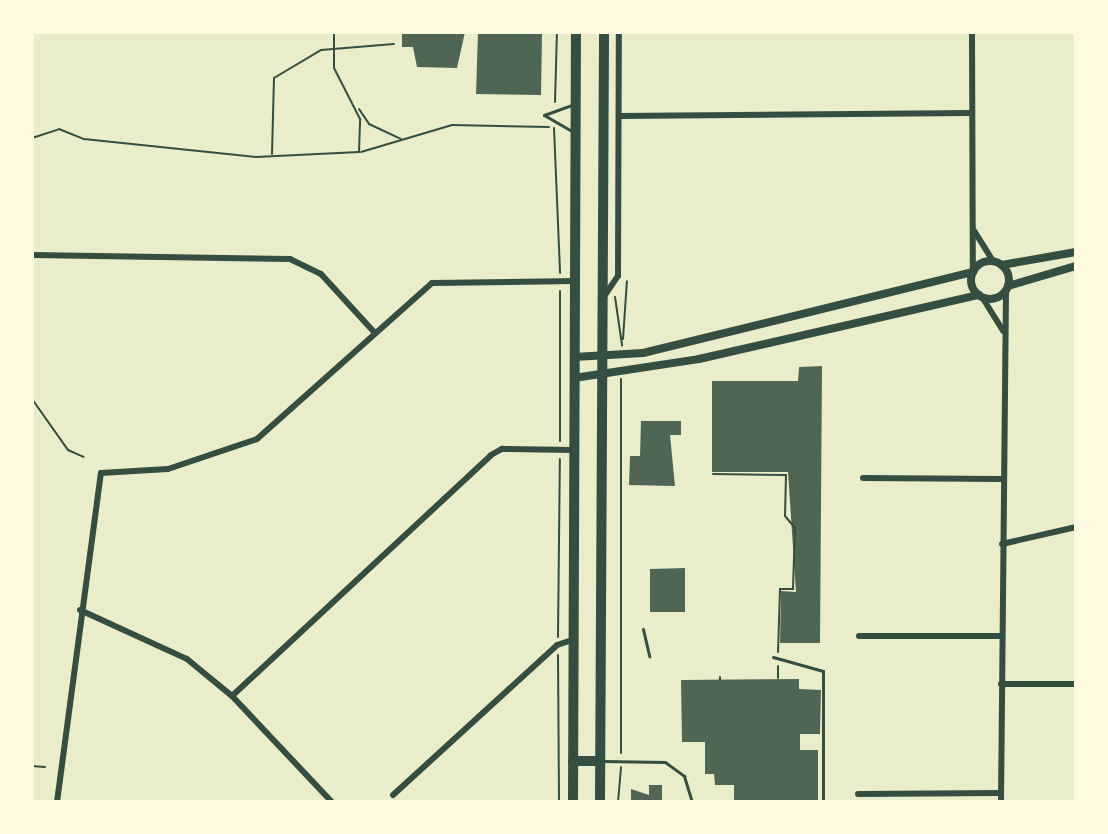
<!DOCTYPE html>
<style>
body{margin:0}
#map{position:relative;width:1108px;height:834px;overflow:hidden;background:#e9edc9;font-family:Rubik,sans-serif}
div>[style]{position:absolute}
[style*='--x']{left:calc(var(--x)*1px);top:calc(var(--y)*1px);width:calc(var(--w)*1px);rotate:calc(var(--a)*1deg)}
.building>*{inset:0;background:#4f6655}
.path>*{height:2px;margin:-1px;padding:0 1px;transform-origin:1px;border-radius:1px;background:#344e41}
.service>*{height:3px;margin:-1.5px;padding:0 1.5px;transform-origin:1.5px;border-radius:1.5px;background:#344e41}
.minor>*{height:6px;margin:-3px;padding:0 3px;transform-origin:3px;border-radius:3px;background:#344e41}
.tertiary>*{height:8px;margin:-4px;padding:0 4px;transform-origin:4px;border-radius:4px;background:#344e41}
.tertiary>.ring{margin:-4px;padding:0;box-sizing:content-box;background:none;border:8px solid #344e41;border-radius:50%}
.primary>*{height:10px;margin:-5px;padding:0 5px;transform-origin:5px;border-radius:5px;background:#344e41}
span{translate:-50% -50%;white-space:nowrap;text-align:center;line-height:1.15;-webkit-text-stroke:8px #fefae0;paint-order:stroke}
.frame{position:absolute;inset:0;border:34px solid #fefae0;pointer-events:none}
</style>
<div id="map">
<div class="building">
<div style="clip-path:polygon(402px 32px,465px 32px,457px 68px,417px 67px,413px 47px,402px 47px)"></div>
<div style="clip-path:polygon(478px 32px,542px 32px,541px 95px,476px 94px)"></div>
<div style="clip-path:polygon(822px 366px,820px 643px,780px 643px,781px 591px,796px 592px,788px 472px,712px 472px,712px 381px,798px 381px,799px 367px)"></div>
<div style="clip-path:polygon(641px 421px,681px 421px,681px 435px,670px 435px,675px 486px,629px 485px,630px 456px,640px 456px)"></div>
<div style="clip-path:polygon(685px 568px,685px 612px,650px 612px,650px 569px)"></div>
<div style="clip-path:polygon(799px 679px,799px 689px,821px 690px,820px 734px,800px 734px,800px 750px,818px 750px,818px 802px,734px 802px,734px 785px,715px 785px,714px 774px,705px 774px,705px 742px,682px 742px,681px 680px)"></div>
<div style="clip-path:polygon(649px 785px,662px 785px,662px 802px,631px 802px,631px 789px,649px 795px)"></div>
</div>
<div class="path">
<div style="--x:555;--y:102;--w:70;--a:-88.4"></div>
<div style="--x:359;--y:109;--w:18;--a:56"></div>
<div style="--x:369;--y:124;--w:35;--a:25"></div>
<div style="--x:554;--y:128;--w:145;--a:87.6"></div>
<div style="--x:32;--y:138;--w:28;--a:-18"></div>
<div style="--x:59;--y:129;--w:27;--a:22"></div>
<div style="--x:84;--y:139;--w:173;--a:6"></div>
<div style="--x:256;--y:157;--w:103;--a:-2.8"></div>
<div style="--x:359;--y:152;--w:33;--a:-88"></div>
<div style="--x:360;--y:119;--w:57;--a:-117"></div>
<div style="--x:334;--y:68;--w:36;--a:-90"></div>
<div style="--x:361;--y:152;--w:95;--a:-16.5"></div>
<div style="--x:452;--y:125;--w:97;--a:1.2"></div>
<div style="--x:272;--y:154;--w:76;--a:-88.5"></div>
<div style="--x:274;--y:78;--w:55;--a:-30.8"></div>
<div style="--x:321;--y:50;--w:73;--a:-4.7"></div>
<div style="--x:615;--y:297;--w:49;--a:81.7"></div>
<div style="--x:623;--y:339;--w:58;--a:-86.1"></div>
<div style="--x:621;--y:379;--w:374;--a:90"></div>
<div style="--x:32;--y:399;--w:62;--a:54.8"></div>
<div style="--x:68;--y:450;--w:17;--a:24"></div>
<div style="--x:560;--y:441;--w:150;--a:-90"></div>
<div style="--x:713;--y:474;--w:73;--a:0.8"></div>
<div style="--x:786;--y:475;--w:41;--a:91.4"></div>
<div style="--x:785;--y:516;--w:16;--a:50"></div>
<div style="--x:795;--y:528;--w:61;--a:91.9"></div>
<div style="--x:793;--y:589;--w:13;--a:180"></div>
<div style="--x:780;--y:589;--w:63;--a:91.8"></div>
<div style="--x:558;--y:637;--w:178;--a:-89.4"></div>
<div style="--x:558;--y:655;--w:147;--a:89.6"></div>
<div style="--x:720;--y:677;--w:3;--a:90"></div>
<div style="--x:778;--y:678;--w:12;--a:-90"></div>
<div style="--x:32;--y:766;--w:13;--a:4"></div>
<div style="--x:618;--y:802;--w:35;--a:-85"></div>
</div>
<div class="service">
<div style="--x:544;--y:115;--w:32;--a:30"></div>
<div style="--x:544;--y:115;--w:32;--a:-20"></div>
<div style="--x:643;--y:629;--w:28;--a:77"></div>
<div style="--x:773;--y:657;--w:52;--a:15.6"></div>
<div style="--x:823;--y:671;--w:131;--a:90"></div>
<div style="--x:603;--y:761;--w:62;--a:0.9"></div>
<div style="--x:665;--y:762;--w:24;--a:36"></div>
<div style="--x:684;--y:776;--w:27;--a:73"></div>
</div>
<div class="minor">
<div style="--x:972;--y:32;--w:239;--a:89.8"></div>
<div style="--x:619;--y:116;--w:353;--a:-0.5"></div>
<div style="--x:973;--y:229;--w:38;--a:58"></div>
<div style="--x:32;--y:255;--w:258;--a:0.9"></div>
<div style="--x:290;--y:259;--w:34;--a:26"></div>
<div style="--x:321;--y:274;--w:79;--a:47.6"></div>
<div style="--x:982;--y:297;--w:40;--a:58"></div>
<div style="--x:603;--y:298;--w:27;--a:-56"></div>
<div style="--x:618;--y:276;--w:244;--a:-89.8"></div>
<div style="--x:863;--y:478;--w:139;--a:0.4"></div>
<div style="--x:1002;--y:544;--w:76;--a:-12.9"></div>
<div style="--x:80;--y:610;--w:118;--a:24.6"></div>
<div style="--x:187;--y:659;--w:58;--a:39.4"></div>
<div style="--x:232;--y:696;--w:146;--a:46.7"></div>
<div style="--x:859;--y:636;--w:142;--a:0"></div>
<div style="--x:1001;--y:684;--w:75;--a:0"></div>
<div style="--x:232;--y:696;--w:354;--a:-42.9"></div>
<div style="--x:491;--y:455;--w:13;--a:-29"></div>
<div style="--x:502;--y:449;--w:72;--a:0.8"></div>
<div style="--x:858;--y:794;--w:143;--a:-0.4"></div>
<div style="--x:393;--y:795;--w:222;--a:-42.4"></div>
<div style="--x:557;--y:645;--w:19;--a:-18"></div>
<div style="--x:57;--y:802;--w:332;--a:-82.4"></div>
<div style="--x:101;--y:473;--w:67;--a:-3.4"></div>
<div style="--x:168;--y:469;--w:94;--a:-18.6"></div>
<div style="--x:257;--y:439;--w:234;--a:-41.7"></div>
<div style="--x:432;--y:283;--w:143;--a:-0.8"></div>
<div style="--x:1001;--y:802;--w:513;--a:-89.44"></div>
</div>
<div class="tertiary">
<div class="ring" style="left:971px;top:261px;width:30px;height:30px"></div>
<div style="--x:1002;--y:265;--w:75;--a:-10"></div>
<div style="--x:1008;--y:286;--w:71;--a:-16.4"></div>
<div style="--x:574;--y:357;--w:69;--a:-3.3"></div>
<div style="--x:643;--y:353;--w:340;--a:-13.8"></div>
<div style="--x:574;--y:378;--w:126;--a:-8.6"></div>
<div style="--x:699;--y:359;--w:287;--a:-12.9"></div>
</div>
<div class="primary">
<div style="--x:573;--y:761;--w:26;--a:0"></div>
<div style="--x:573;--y:802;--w:770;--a:-89.78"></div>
<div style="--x:600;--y:802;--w:770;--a:-89.7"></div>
</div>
<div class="frame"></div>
</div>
